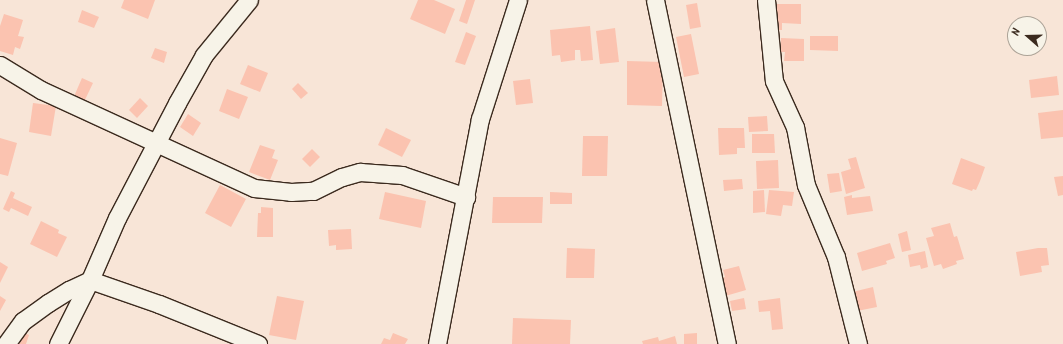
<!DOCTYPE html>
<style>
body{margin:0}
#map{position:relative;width:1063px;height:344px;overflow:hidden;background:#f8e5d7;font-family:Kalam,sans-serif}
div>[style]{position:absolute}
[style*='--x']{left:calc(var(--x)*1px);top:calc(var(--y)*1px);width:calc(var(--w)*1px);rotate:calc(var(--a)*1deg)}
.building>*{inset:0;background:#fbc3b0}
.roads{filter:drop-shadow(1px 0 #3b2a1e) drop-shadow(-1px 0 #3b2a1e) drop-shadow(0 1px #3b2a1e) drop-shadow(0 -1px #3b2a1e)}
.street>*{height:17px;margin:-8.5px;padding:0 8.5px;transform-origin:8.5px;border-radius:8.5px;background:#f7f3e8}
span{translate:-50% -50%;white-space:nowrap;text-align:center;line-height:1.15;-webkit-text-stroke:3px #f7f3e8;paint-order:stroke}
.north{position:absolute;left:1007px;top:16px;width:40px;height:40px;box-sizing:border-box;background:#f7f3e8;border:1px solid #aca397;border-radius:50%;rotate:290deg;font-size:11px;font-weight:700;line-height:16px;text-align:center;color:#3b2a1e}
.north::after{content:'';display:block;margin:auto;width:14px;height:18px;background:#3b2a1e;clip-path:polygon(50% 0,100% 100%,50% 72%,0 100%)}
</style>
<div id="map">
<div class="building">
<div style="clip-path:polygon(124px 0,155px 0,148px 19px,121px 8px)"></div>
<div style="clip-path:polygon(418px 0,434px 0,455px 9px,445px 34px,410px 19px)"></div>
<div style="clip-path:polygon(466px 0,475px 0,467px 24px,459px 21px)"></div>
<div style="clip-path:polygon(697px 3px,701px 27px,690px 29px,686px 5px)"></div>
<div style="clip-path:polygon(773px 4px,801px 4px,801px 24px,782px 23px,782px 30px,772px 30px)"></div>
<div style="clip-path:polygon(82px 10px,99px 17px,94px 28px,78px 22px)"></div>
<div style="clip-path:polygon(4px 14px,23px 20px,18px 36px,24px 37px,20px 49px,15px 47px,13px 55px,0 51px,0 26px)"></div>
<div style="clip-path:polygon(590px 26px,593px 60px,581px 61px,580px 50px,575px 50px,575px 60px,561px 62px,560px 55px,552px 56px,550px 30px)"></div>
<div style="clip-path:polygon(615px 28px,619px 62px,600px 64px,596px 31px)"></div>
<div style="clip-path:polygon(466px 32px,476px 36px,465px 65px,455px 62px)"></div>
<div style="clip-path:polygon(691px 34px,699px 74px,684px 77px,676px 37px)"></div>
<div style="clip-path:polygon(810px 36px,838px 36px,838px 51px,810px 50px)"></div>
<div style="clip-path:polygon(781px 38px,804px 39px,804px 61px,784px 61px,785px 52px,780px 52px)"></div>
<div style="clip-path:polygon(155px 48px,167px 52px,164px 63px,151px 58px)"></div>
<div style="clip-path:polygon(627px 61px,663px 62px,662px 106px,627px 105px)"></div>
<div style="clip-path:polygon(248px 65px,268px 73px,260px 92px,240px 84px)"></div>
<div style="clip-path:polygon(1057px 76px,1059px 95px,1031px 98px,1029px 80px)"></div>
<div style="clip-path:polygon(82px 78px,93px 83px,82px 106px,72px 101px)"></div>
<div style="clip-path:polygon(530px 79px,533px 103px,516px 105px,513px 81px)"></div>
<div style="clip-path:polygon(298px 83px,308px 93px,301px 99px,292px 89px)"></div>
<div style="clip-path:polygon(227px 89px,248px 97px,239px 119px,219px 111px)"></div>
<div style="clip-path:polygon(140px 98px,148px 106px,137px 118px,129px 110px)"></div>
<div style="clip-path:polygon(33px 103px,56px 106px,51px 136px,29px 132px)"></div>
<div style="clip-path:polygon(1063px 110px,1063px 137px,1041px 139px,1038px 113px)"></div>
<div style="clip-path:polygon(188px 114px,201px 123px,193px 136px,180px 127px)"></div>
<div style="clip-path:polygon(767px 116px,768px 131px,749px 132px,748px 117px)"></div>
<div style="clip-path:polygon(386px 128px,411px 140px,402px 157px,378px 145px)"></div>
<div style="clip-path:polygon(718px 128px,744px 128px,745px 148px,737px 148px,737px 154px,719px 155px)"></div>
<div style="clip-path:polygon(752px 134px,774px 134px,775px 153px,752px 153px)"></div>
<div style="clip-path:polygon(583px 136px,608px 136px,607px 176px,582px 176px)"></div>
<div style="clip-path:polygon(0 138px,17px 143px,8px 176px,0 174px)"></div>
<div style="clip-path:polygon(260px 145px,275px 150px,272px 158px,278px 160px,270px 180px,249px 172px)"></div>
<div style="clip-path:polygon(312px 149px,320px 157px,310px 167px,302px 159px)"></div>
<div style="clip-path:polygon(856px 157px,865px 188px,846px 194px,841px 172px,851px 169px,848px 159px)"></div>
<div style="clip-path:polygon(961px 158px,985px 167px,980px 181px,976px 190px,973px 189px,972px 191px,952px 184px)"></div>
<div style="clip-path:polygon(778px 160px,779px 188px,757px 189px,756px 161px)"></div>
<div style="clip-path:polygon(839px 173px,842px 191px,830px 193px,827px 174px)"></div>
<div style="clip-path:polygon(1063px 176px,1063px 195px,1058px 196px,1054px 177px)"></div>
<div style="clip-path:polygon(742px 179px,743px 189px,724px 191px,723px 180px)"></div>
<div style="clip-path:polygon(220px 185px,246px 199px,231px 227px,205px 213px)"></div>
<div style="clip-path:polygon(764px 190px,765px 212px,753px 213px,753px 191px)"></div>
<div style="clip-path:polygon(769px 190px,794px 192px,792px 206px,783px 205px,781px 216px,766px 214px)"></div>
<div style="clip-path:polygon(11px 191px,15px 193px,13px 198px,32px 207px,28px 216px,11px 208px,9px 212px,3px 209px)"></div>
<div style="clip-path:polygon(385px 192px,426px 201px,421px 228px,379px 219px)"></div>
<div style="clip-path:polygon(550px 192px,572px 193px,572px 204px,550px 204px)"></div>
<div style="clip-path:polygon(852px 195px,852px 198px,870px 196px,873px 211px,847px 215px,844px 197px)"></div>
<div style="clip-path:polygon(493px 197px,543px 197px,542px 223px,492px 223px)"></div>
<div style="clip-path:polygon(261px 207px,273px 208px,273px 237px,257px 237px,258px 213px,261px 213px)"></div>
<div style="clip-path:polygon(41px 221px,59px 230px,58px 233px,67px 237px,57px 257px,30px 244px)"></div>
<div style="clip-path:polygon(950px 223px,954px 237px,957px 236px,964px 259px,956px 261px,957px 264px,943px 269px,941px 264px,934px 266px,926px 238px,934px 236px,931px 228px)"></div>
<div style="clip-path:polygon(351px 229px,352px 249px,336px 250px,336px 245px,329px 246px,328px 230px)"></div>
<div style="clip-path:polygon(907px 231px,911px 250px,902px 252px,898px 234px)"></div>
<div style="clip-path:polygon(890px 243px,895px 258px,886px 261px,887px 264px,862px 271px,857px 253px)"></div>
<div style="clip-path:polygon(567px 248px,595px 249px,594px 278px,566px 278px)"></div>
<div style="clip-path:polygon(1038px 248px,1047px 248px,1049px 265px,1041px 266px,1042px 272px,1020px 276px,1016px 252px)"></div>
<div style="clip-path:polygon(925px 251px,928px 267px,921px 269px,920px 265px,910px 267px,908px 255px)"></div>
<div style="clip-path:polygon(0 262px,8px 267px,0 283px)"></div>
<div style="clip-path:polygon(739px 266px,746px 290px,722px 297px,716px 280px,725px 277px,723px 270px)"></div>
<div style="clip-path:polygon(873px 287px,877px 307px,852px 312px,848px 293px)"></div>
<div style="clip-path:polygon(0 296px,6px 300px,0 311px)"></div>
<div style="clip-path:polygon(277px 296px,304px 301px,296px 340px,269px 335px)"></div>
<div style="clip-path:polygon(744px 298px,746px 309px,732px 311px,730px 301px)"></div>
<div style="clip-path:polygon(780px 298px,783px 329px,772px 330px,770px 311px,759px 312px,758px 301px)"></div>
<div style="clip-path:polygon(513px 318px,571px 320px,570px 344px,512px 344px)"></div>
<div style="clip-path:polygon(18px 330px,29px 335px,26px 344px,12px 344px)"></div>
<div style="clip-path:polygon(393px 333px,408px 339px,405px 344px,381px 344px,384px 338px,390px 340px)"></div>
<div style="clip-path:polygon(697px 333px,697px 344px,684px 344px,684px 334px)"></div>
<div style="clip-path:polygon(675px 336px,677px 344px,643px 344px,642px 341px,658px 337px,659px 341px)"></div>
</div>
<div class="roads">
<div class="street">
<div style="--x:655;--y:0;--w:351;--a:78.2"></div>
<div style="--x:766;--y:0;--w:81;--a:84.4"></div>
<div style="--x:774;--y:81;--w:51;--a:65.5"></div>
<div style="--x:795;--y:127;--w:59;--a:79.3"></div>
<div style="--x:806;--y:185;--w:78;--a:67.4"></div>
<div style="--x:836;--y:257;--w:90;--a:75.8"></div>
<div style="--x:0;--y:65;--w:48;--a:31.4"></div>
<div style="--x:41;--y:90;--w:234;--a:24.7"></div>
<div style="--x:254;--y:188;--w:37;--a:6"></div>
<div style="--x:291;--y:192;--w:22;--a:-3"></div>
<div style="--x:313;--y:191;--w:32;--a:-26"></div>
<div style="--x:342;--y:177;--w:19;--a:-16"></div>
<div style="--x:360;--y:172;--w:42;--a:4.1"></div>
<div style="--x:402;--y:175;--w:68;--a:19"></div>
<div style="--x:6;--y:344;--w:29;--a:-54"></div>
<div style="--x:23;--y:321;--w:31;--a:-36"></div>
<div style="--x:48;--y:303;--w:25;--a:-32"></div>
<div style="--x:69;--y:290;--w:23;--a:-25"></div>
<div style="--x:90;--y:280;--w:73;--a:19.2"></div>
<div style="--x:159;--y:304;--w:107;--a:22"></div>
<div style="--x:58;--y:344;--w:72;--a:-63.4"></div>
<div style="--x:90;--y:280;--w:68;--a:-66.5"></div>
<div style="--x:117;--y:218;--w:130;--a:-62.4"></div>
<div style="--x:177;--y:103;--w:55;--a:-60.6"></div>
<div style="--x:204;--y:55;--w:71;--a:-50.7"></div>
<div style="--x:437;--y:344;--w:229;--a:-79.2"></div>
<div style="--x:480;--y:119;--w:125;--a:-72.3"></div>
</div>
</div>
<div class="north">N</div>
</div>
